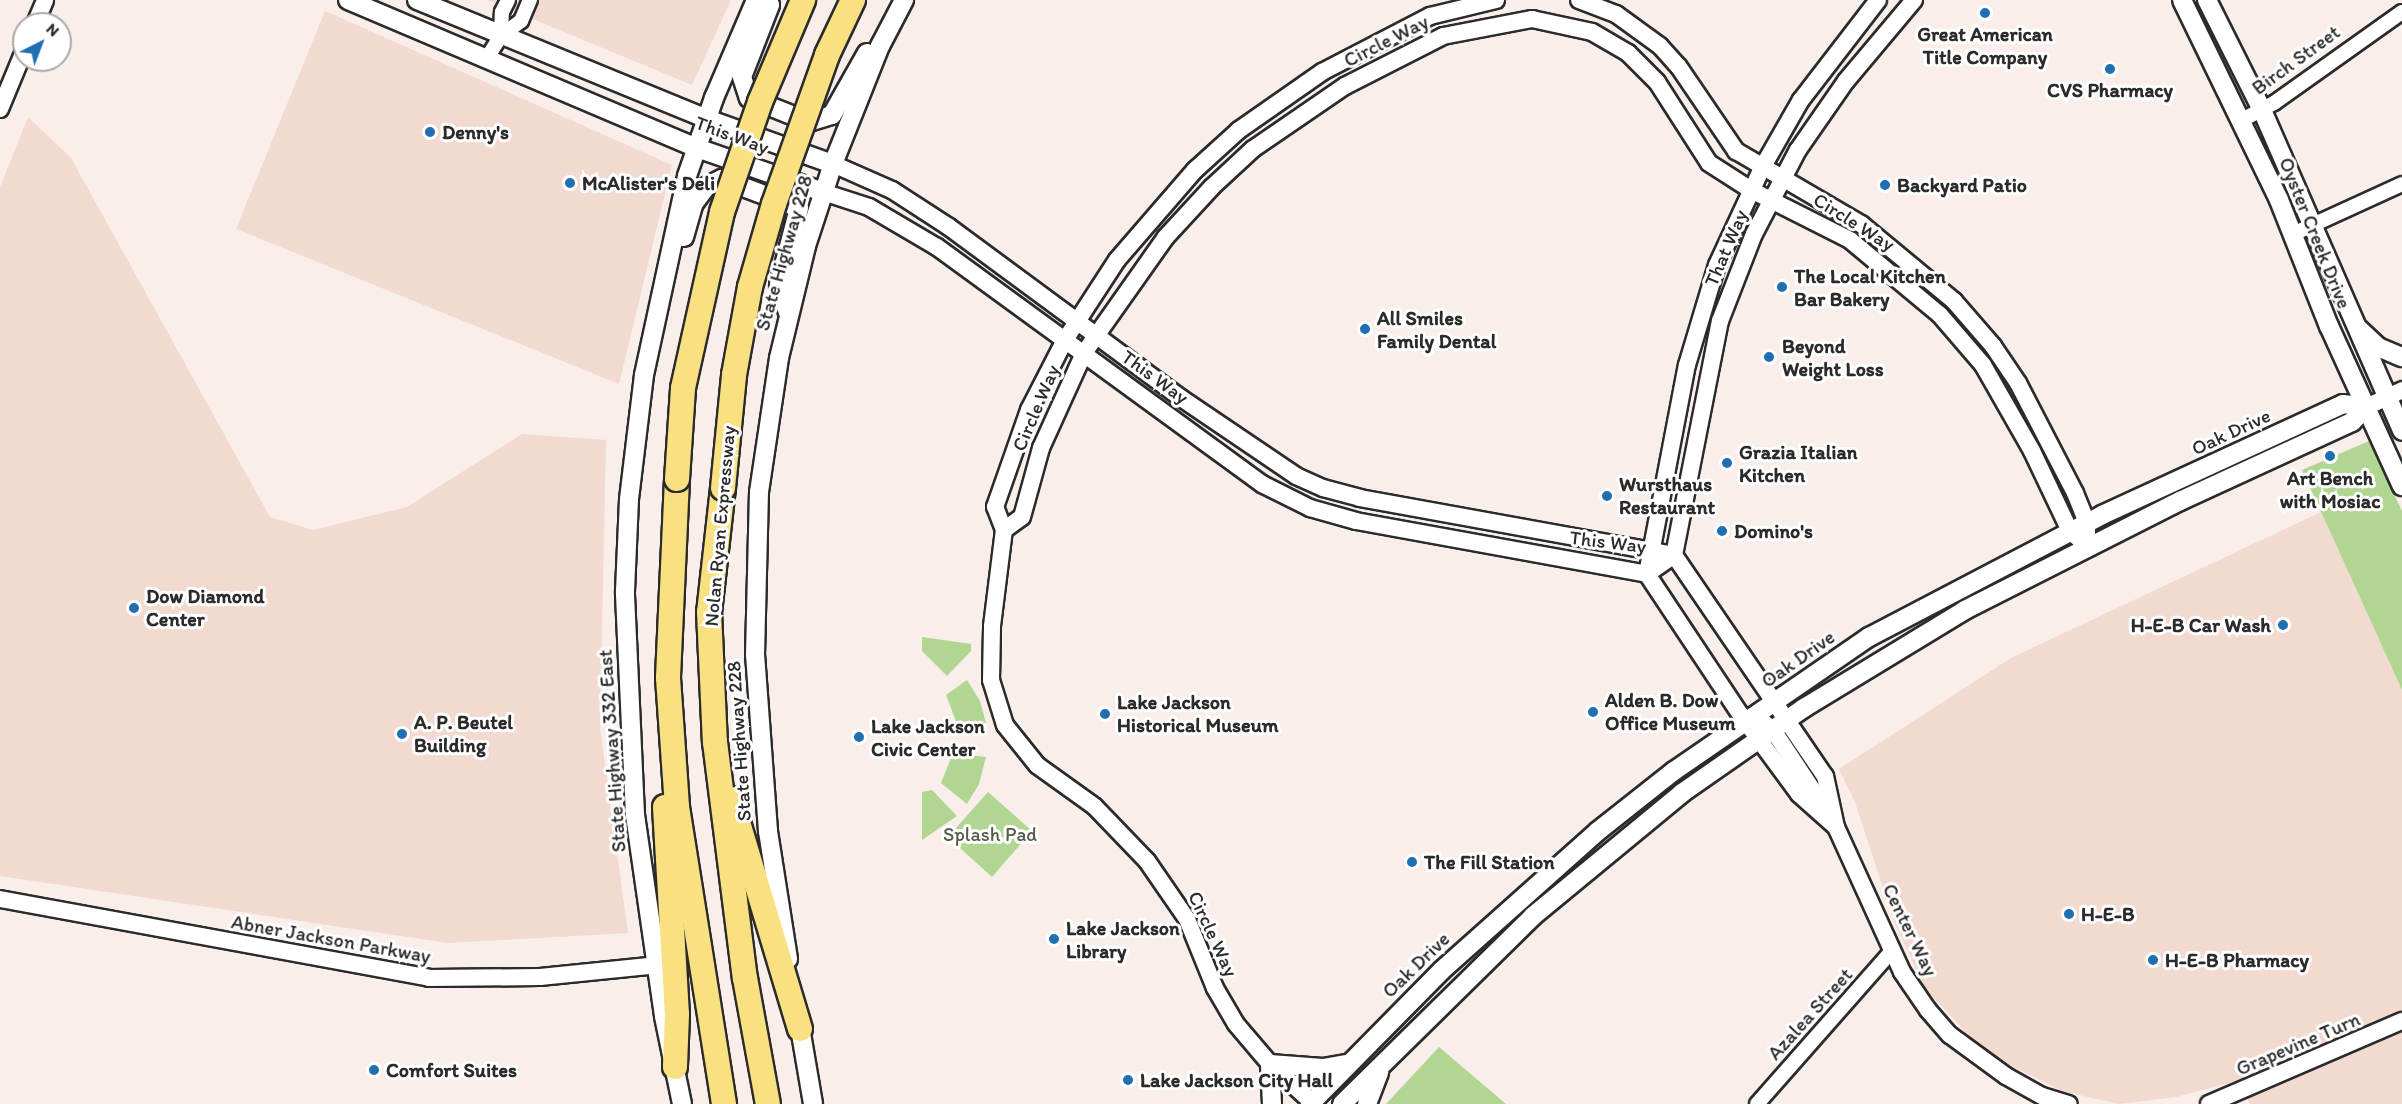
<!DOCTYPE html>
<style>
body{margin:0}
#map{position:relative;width:2402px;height:1104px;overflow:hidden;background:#f9eeea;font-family:Itim,sans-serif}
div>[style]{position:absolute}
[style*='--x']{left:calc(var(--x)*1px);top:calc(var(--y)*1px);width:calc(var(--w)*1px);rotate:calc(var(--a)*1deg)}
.built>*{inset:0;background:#f2dad0}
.green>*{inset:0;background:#b1d691}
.roads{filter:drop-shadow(2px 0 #2b2b2b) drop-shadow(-2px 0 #2b2b2b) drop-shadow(0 2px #2b2b2b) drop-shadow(0 -2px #2b2b2b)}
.minor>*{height:14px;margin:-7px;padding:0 7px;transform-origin:7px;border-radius:7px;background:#fff}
.tertiary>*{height:16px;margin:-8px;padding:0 8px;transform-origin:8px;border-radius:8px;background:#fff}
.secondary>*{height:18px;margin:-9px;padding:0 9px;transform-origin:9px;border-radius:9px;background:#fff}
.motorway>*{height:24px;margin:-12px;padding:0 12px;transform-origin:12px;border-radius:12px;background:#f9e181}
.bridges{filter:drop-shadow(2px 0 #2b2b2b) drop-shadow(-2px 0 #2b2b2b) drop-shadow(0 2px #2b2b2b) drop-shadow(0 -2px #2b2b2b)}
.motorway-bridge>*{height:24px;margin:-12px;padding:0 12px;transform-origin:12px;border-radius:12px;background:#f9e181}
.dots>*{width:16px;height:16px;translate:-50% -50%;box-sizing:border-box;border:3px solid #fff;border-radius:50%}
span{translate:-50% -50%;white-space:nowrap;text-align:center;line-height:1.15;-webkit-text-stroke:6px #fff;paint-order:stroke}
.poi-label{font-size:20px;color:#2b2b2b;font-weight:700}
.left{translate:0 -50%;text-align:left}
.right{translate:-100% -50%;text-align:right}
.street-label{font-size:20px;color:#2b2b2b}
.park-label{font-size:20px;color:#535e4a}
.north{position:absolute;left:12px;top:12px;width:60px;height:60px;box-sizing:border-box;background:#fff;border:2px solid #aaa;border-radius:50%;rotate:42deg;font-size:16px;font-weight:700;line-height:24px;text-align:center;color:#2b2b2b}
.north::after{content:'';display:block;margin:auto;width:21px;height:27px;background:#1f6fb2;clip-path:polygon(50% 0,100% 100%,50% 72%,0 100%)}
</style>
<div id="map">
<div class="built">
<div style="clip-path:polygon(487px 0,731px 0,692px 85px)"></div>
<div style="clip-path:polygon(325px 11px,672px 165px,619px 384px,236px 229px)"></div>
<div style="clip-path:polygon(28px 117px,71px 158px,270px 517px,313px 530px,407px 507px,522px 434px,606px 440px,600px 728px,628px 933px,448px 943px,0 876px,0 187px)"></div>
<div style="clip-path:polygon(2321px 512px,2402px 690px,2402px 1104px,2250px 1104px,2237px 1081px,2176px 1097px,2119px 1104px,2062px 1091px,1984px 1052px,1923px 986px,1893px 919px,1855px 802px,1839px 769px,2011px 658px)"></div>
</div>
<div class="green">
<div style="clip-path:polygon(2369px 441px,2402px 511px,2402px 690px,2302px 470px)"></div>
<div style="clip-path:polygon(922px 637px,971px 644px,971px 651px,947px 676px,922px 651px)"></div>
<div style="clip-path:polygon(967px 680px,980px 701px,986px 723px,959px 729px,946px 695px)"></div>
<div style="clip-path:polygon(953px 753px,986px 757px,979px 784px,967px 804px,941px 783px)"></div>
<div style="clip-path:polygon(932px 790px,957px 816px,922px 840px,922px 792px)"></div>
<div style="clip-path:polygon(988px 792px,1032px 831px,992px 877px,948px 837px)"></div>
<div style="clip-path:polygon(1439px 1047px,1506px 1104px,1386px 1104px)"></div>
</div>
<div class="roads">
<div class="minor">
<div style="--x:501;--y:36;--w:24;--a:-88"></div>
<div style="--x:502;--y:12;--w:13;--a:-63"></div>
<div style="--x:487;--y:58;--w:26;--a:-58"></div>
<div style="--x:501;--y:36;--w:25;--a:-37"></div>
<div style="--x:521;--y:21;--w:23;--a:-67"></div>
<div style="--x:2242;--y:120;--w:36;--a:-28"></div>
<div style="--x:2274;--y:103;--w:157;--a:-35.4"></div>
<div style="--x:2293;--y:234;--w:120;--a:-24.6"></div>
<div style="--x:1757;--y:1104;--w:205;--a:-48.6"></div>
</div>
<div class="tertiary">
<div style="--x:1579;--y:0;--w:40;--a:21"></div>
<div style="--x:1616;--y:14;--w:54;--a:36"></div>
<div style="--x:1660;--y:46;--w:28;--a:48"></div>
<div style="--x:1679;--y:67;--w:102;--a:55.8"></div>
<div style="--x:1736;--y:151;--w:145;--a:30.3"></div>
<div style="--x:1861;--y:224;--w:121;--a:39.6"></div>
<div style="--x:1954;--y:301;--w:60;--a:49.1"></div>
<div style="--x:1993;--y:346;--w:45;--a:56"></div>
<div style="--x:2018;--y:383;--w:124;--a:62.6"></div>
<div style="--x:2075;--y:493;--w:31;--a:68"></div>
<div style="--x:2087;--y:522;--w:14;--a:90"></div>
<div style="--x:35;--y:24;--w:26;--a:-67"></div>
<div style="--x:0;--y:109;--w:63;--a:-67.5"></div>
<div style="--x:833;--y:164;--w:64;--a:23.8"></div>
<div style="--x:892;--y:190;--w:68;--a:33"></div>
<div style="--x:949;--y:227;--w:288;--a:36.4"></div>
<div style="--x:1181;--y:398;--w:139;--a:34.1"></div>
<div style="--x:1296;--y:476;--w:30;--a:24"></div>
<div style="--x:1323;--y:488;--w:38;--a:15"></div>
<div style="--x:1360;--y:498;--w:319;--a:10.3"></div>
<div style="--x:823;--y:192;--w:48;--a:18.1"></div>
<div style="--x:869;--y:207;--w:79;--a:30.5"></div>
<div style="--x:937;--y:247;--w:402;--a:36.1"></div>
<div style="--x:1262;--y:484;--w:54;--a:26.6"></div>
<div style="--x:1310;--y:508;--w:48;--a:15.8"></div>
<div style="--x:1356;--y:521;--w:296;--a:10.3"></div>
<div style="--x:1647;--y:574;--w:33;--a:-35"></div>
<div style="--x:2366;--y:407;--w:40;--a:-25"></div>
<div style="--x:1004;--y:530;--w:22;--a:-36"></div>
<div style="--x:1022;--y:517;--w:72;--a:-74.6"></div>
<div style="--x:1041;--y:448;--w:104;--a:-65.6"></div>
<div style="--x:1084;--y:353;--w:141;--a:-54.8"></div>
<div style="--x:1165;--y:238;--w:69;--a:-47.3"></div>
<div style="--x:1212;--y:187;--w:56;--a:-42.8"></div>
<div style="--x:1253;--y:149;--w:112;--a:-34.4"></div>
<div style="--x:1345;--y:86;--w:110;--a:-27"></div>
<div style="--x:1443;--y:36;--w:91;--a:-10.8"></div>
<div style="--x:1532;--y:19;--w:61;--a:12.2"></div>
<div style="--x:1592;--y:32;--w:42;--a:30.3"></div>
<div style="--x:1628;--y:53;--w:41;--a:45"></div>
<div style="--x:1657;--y:82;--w:96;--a:57.3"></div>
<div style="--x:1709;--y:163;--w:50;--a:32.7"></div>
<div style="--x:1751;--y:190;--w:111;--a:26.8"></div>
<div style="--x:1850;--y:240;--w:117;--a:39.8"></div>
<div style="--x:1940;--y:315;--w:66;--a:49.3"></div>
<div style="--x:1983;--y:365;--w:99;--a:60.3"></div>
<div style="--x:2032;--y:451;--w:89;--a:64.6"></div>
<div style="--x:2070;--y:531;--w:23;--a:41"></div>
<div style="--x:1674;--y:555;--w:268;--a:55.7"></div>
<div style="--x:1825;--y:776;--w:52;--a:77.8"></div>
<div style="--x:1836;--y:827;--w:159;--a:65.5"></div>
<div style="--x:1902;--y:972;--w:46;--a:55.6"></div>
<div style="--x:1928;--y:1010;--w:33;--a:49"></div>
<div style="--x:1950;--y:1035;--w:69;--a:36.2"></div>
<div style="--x:2006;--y:1076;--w:41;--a:29.1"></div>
<div style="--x:2042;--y:1096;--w:28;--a:17"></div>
<div style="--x:1674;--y:555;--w:238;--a:-78.9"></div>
<div style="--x:1720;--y:321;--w:93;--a:-68.7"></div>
<div style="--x:1754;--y:234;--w:95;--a:-62.4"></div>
<div style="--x:1798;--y:150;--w:84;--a:-55.2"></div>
<div style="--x:1846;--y:81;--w:106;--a:-50"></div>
<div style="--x:1746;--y:722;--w:17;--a:0"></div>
<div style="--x:1763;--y:722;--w:13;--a:39"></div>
<div style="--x:1773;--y:730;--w:100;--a:56.5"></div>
<div style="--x:1836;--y:827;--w:50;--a:-138.3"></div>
<div style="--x:1799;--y:794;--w:99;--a:-126.4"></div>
<div style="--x:1740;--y:714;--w:168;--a:-123.6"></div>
<div style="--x:1647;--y:574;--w:213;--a:-79.2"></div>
<div style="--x:1687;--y:365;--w:104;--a:-73.3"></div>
<div style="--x:1717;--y:265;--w:107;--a:-65.1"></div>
<div style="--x:1762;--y:168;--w:78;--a:-60.2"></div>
<div style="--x:1801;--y:100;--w:126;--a:-52.4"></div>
<div style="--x:0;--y:899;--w:436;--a:10.4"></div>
<div style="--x:429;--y:978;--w:111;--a:-0.5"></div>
<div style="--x:540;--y:977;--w:119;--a:-5.8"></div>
<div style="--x:1314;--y:1104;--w:59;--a:-137.7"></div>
<div style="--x:1270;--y:1064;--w:52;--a:-130.4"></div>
<div style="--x:1236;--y:1024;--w:42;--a:-120.3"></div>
<div style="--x:1215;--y:988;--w:74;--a:-112.1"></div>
<div style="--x:1187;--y:919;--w:70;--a:-124.6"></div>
<div style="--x:1147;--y:861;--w:76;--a:-133.9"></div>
<div style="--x:1094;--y:806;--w:70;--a:-144.3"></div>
<div style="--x:1037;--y:765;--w:51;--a:-128.7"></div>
<div style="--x:1005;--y:725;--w:47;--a:-107.3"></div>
<div style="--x:991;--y:680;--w:54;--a:-88.9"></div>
<div style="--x:992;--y:626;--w:97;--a:-82.9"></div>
<div style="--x:1004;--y:530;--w:25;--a:-111"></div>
<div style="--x:995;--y:507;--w:103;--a:-70.7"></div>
<div style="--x:1029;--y:410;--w:79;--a:-62.8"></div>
<div style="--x:1065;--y:340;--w:95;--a:-57"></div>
<div style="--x:1117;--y:260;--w:119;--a:-49.1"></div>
<div style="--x:1195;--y:170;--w:59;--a:-42.3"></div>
<div style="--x:1239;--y:130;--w:101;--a:-34.9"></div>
<div style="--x:1322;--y:72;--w:122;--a:-27.4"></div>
<div style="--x:1430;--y:16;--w:68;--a:-13.6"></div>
<div style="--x:2209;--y:1104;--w:210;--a:-23.3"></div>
</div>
<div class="secondary">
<div style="--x:348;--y:0;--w:379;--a:23"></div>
<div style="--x:697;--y:148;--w:133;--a:19.2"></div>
<div style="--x:417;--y:0;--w:313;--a:22.3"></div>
<div style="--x:707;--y:119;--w:134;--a:19.7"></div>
<div style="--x:768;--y:0;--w:5;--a:68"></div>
<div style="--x:770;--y:5;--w:77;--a:111.3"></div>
<div style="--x:742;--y:77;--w:22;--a:72"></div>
<div style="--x:749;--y:98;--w:65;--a:21.8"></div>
<div style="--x:809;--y:122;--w:24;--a:-17"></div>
<div style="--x:832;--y:115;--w:71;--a:-60.6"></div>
<div style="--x:2182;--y:0;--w:222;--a:64.1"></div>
<div style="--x:2279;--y:200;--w:136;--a:68.4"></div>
<div style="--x:2329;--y:326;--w:176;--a:65.5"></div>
<div style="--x:2207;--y:0;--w:123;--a:63.4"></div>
<div style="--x:2262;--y:110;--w:350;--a:66.4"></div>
<div style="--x:684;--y:237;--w:35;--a:-74"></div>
<div style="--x:694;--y:203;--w:20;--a:-53"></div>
<div style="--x:706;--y:187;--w:18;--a:-27"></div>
<div style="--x:722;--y:179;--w:82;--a:20.6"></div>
<div style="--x:799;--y:208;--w:80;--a:104.6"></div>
<div style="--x:779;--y:285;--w:29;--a:72"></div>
<div style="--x:2359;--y:329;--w:26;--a:43"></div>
<div style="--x:2378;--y:347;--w:26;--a:23"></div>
<div style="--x:788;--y:959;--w:130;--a:-98.9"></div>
<div style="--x:768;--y:831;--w:176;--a:-94.2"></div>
<div style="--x:755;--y:655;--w:163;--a:-88.6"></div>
<div style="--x:759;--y:492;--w:135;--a:-81.5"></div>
<div style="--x:779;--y:358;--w:115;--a:-76.4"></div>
<div style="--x:806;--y:246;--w:86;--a:-71.8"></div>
<div style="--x:833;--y:164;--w:127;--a:-68.3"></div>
<div style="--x:880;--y:46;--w:52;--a:-62.4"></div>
<div style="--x:798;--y:1016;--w:89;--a:80.3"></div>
<div style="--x:682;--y:1104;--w:90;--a:-101.6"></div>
<div style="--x:664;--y:1016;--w:203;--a:-98.2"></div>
<div style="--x:635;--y:815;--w:224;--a:-92.6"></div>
<div style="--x:625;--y:591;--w:92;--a:-87.5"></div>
<div style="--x:629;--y:499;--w:125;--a:-83.1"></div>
<div style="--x:644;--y:375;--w:204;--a:-77.8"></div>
<div style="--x:687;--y:176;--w:83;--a:-70.9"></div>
<div style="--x:714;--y:98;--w:107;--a:-66.8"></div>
<div style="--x:1272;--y:1104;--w:40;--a:-92.9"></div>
<div style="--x:1270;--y:1064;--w:53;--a:4.3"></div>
<div style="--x:1323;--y:1068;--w:27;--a:-10"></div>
<div style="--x:1310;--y:1104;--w:187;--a:-45.4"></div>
<div style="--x:1441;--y:971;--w:210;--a:-41.7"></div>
<div style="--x:1598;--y:831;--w:97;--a:-38.3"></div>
<div style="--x:1674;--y:771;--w:237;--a:-34.5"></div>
<div style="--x:1869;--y:637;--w:263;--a:-27.6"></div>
<div style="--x:2102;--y:515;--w:265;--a:-24.7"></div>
<div style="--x:2343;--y:404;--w:23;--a:7"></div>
<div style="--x:1342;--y:1104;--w:268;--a:-44.5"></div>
<div style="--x:1533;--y:916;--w:193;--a:-39.5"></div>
<div style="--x:1682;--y:793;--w:149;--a:-34.9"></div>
<div style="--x:1804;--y:708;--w:188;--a:-31.3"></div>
<div style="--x:1965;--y:610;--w:241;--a:-26.9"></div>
<div style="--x:2180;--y:501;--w:189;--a:-24.7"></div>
<div style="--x:2352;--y:422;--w:21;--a:-47"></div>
<div style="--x:1367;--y:1104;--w:34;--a:-69"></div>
</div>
<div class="motorway">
<div style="--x:677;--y:479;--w:199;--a:92.6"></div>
<div style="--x:668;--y:678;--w:129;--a:86"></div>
<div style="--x:677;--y:807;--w:301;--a:81"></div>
<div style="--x:723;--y:488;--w:125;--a:96.4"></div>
<div style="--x:709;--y:612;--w:130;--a:87.4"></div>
<div style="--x:715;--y:742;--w:238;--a:82.8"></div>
<div style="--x:745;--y:978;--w:128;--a:79.7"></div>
<div style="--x:731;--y:799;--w:240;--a:73.3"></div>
<div style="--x:665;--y:807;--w:207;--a:86.7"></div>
<div style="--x:677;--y:1014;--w:53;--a:92.2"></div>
</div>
</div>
<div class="bridges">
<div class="motorway-bridge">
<div style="--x:677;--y:479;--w:91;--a:-86.2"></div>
<div style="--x:683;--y:388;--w:180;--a:-77.5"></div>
<div style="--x:722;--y:212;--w:116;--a:-70.9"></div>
<div style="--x:760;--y:102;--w:111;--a:-67.1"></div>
<div style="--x:723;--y:488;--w:114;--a:-84.4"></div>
<div style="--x:734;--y:375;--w:89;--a:-79.7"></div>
<div style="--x:750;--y:287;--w:86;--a:-73.9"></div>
<div style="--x:774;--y:204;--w:158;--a:-70.4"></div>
<div style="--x:827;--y:55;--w:61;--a:-64.7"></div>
</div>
</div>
<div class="dots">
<div style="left:1985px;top:13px;background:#1f6fb2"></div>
<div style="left:2110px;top:69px;background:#1f6fb2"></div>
<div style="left:430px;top:132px;background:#1f6fb2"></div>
<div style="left:570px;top:183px;background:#1f6fb2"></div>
<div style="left:1885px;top:185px;background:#1f6fb2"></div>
<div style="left:1782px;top:287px;background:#1f6fb2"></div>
<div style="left:1365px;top:329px;background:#1f6fb2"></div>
<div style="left:1769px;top:357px;background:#1f6fb2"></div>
<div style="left:2330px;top:456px;background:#1f6fb2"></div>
<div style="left:1727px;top:463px;background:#1f6fb2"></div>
<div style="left:1607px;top:496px;background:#1f6fb2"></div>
<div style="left:1722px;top:531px;background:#1f6fb2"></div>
<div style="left:134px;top:608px;background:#1f6fb2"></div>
<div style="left:2283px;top:625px;background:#1f6fb2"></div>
<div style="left:1593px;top:712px;background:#1f6fb2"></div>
<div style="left:1105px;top:714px;background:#1f6fb2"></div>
<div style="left:402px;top:734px;background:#1f6fb2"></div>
<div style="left:859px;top:737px;background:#1f6fb2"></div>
<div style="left:1412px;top:862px;background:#1f6fb2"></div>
<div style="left:2069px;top:914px;background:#1f6fb2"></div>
<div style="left:1054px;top:939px;background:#1f6fb2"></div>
<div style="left:2153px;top:960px;background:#1f6fb2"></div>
<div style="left:374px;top:1070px;background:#1f6fb2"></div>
<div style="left:1128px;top:1080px;background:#1f6fb2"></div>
</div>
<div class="poi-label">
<span style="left:1985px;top:46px">Great American<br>Title Company</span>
<span style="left:2110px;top:90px">CVS Pharmacy</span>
<span class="left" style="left:442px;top:132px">Denny's</span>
<span class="left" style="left:582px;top:183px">McAlister's Deli</span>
<span class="left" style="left:1897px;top:185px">Backyard Patio</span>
<span class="left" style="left:1794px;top:288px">The Local Kitchen<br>Bar Bakery</span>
<span class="left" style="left:1377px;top:330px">All Smiles<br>Family Dental</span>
<span class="left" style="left:1782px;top:358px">Beyond<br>Weight Loss</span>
<span class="left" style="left:1739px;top:464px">Grazia Italian<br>Kitchen</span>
<span style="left:2330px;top:490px">Art Bench<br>with Mosiac</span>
<span class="left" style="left:1619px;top:496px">Wursthaus<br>Restaurant</span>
<span class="left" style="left:1734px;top:531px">Domino's</span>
<span class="left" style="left:146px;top:608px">Dow Diamond<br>Center</span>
<span class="right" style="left:2271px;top:625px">H-E-B Car Wash</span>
<span class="left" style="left:1605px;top:712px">Alden B. Dow<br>Office Museum</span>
<span class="left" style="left:1117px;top:714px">Lake Jackson<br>Historical Museum</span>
<span class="left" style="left:414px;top:734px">A. P. Beutel<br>Building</span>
<span class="left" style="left:871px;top:738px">Lake Jackson<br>Civic Center</span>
<span class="left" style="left:1424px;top:862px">The Fill Station</span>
<span class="left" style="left:2081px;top:914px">H-E-B</span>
<span class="left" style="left:1066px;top:940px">Lake Jackson<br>Library</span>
<span class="left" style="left:2165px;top:960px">H-E-B Pharmacy</span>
<span class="left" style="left:386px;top:1070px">Comfort Suites</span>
<span class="left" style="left:1140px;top:1080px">Lake Jackson City Hall</span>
</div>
<div class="street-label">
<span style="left:1386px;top:41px;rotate:-27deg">Circle Way</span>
<span style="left:2296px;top:60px;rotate:-36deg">Birch Street</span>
<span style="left:732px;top:135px;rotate:20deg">This Way</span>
<span style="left:1854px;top:222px;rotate:32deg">Circle Way</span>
<span style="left:2315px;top:233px;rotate:68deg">Oyster Creek Drive</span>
<span style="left:1726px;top:248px;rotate:-67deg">That Way</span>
<span style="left:784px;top:253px;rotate:-74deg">State Highway 228</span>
<span style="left:1155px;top:377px;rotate:36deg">This Way</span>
<span style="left:1036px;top:408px;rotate:-67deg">Circle Way</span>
<span style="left:2231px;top:432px;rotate:-25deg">Oak Drive</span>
<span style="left:720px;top:526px;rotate:-85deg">Nolan Ryan Expressway</span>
<span style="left:1608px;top:542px;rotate:7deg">This Way</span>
<span style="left:1798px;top:659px;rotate:-35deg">Oak Drive</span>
<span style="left:739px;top:741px;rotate:-94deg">State Highway 228</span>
<span style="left:612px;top:751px;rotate:-94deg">State Highway 332 East</span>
<span style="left:1910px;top:930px;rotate:64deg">Center Way</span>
<span style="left:1213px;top:934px;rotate:65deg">Circle Way</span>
<span style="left:331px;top:939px;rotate:10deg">Abner Jackson Parkway</span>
<span style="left:1416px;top:965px;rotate:-44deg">Oak Drive</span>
<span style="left:1810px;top:1014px;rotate:-48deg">Azalea Street</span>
<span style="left:2298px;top:1044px;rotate:-23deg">Grapevine Turn</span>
</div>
<div class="park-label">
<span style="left:990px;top:834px">Splash Pad</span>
</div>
<div class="north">N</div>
</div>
